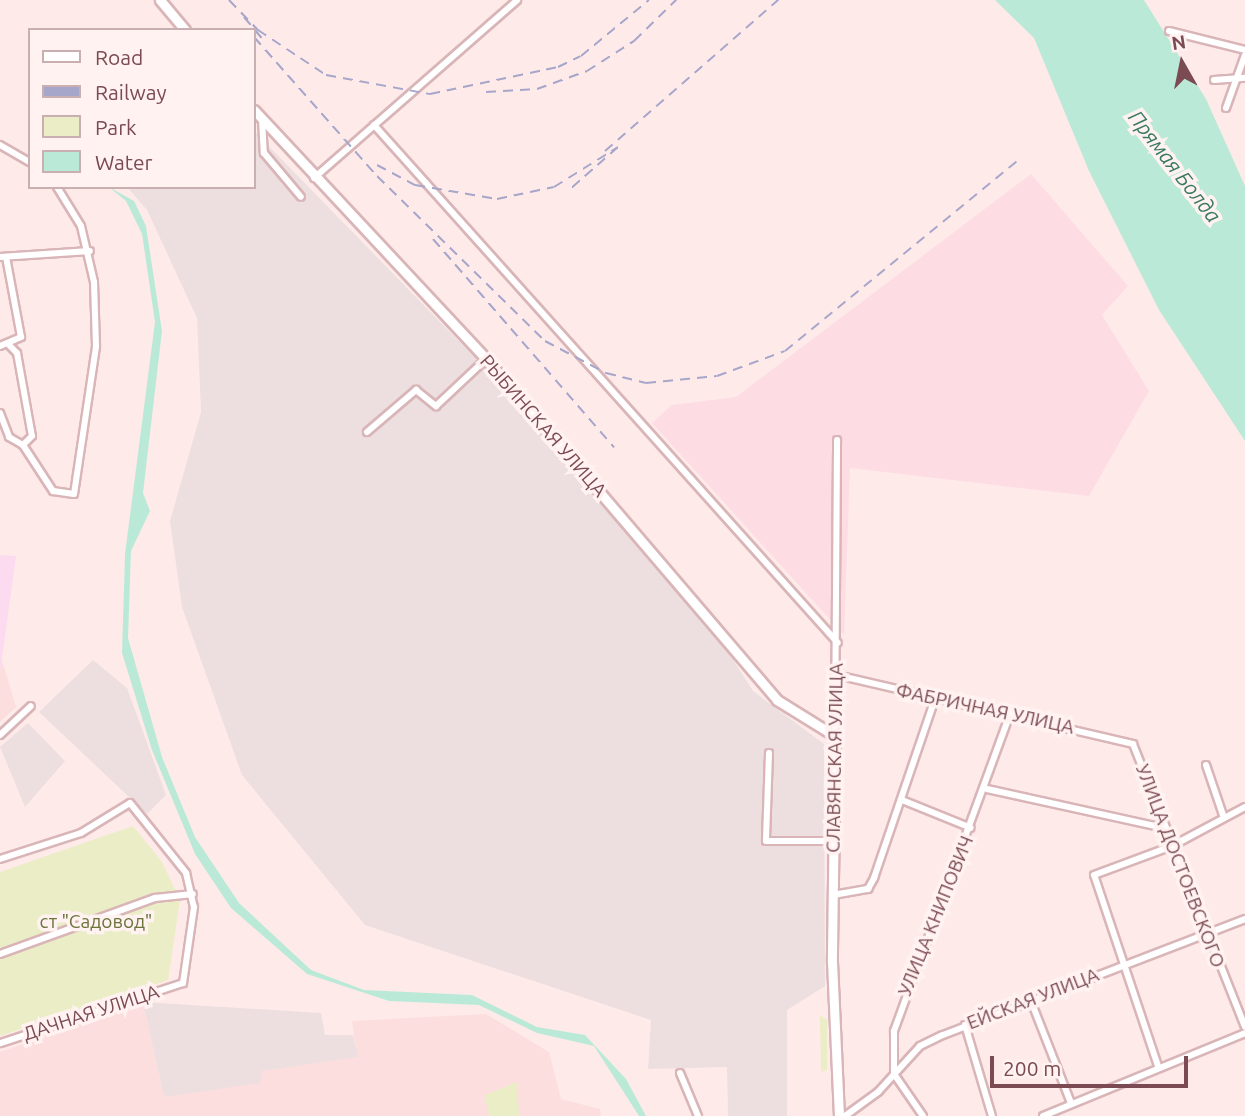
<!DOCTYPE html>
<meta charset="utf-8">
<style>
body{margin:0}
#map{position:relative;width:1245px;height:1116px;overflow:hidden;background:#feebe9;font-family:Ubuntu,sans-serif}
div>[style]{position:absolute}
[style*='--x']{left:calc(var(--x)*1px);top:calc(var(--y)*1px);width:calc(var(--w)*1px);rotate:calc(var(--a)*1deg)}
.residential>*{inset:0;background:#fbdedd}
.commercial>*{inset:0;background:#fedce4}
.industrial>*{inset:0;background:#eddfdf}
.medical>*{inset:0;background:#fcdbf0}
.green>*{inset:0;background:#eaedc5}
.water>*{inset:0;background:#bbe9d8}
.roads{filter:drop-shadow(2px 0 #d9b5b8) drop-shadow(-2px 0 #d9b5b8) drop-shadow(0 2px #d9b5b8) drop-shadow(0 -2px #d9b5b8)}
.street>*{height:6px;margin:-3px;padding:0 3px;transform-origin:3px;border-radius:3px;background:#fff}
.secondary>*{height:9px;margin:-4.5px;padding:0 4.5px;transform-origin:4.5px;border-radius:4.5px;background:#fff}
.rail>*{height:2px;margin-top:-1px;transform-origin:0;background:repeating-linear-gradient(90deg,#a6a5ca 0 10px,transparent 0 17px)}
span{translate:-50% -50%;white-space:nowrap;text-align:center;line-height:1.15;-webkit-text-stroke:7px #fff2f1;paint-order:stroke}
.street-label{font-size:19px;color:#7b4a52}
.park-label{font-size:19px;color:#6a743b}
.water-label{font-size:21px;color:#397962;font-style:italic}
.legend{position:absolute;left:28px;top:28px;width:228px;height:161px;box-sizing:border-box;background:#fff2f1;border:2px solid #caafb1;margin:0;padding:9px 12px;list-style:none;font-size:21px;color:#7b4a52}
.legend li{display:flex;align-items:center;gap:14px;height:35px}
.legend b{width:35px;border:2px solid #caafb1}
.north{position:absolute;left:1147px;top:28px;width:70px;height:70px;-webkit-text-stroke:5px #fff2f1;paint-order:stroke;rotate:351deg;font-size:19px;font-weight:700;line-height:28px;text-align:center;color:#7b4a52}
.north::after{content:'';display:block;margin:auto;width:24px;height:32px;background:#7b4a52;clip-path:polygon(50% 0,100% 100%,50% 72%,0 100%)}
.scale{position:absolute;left:990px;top:1056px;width:198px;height:32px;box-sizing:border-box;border:4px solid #7b4a52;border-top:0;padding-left:9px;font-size:21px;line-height:24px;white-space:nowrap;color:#7b4a52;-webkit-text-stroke:5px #fff2f1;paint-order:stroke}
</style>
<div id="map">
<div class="residential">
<div style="clip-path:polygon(0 654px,16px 707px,0 722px)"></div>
<div style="clip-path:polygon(143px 1002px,164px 1097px,261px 1071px,357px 1057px,352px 1021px,486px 1014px,549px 1052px,561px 1099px,600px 1109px,601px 1116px,0 1116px,0 1052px)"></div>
</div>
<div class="commercial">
<div style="clip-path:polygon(1031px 174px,1128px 286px,1102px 315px,1149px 391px,1089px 496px,850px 468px,844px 635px,652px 423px,672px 405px,736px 397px)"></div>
</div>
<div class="industrial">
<div style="clip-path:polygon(254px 131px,489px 372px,721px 641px,753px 691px,824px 744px,825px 986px,787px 1010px,787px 1116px,728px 1116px,727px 1067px,648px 1069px,651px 1020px,365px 925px,242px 775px,182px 607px,170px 521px,201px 412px,197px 318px,147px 210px,127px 187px,254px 187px)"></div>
<div style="clip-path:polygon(93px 660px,127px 688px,166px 795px,147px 814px,39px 712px)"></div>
<div style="clip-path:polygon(28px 723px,65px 761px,25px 807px,0 747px)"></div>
<div style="clip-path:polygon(143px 1002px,321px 1013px,325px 1035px,353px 1035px,358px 1057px,262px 1071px,260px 1083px,164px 1097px)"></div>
</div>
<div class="medical">
<div style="clip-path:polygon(0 555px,16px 556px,0 673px)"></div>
</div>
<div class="green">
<div style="clip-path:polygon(133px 826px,162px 862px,180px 900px,168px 980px,0 1036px,0 872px)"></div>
<div style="clip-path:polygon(820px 1015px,827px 1020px,827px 1070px,821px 1072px)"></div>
<div style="clip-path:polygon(517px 1082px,519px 1116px,489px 1116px,485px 1095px)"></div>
</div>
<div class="water">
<div style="clip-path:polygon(995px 0,1144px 0,1206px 99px,1245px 186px,1245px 441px,1159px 310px,1089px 171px,1034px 38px)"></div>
<div style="clip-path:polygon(109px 187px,134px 201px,146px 226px,162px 331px,143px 493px,150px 511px,131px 551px,128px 638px,162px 757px,195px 837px,239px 903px,311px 970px,364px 990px,472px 995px,537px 1027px,585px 1035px,626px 1079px,646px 1116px,639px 1116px,594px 1046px,537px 1033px,479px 1005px,389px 1001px,307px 974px,231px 908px,195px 854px,152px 750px,122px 653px,125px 554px,155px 322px,142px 234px,126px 201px)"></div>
</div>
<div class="roads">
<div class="street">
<div style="--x:1169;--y:31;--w:78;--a:14"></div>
<div style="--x:1214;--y:80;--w:31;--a:-4"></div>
<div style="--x:1226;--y:108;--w:56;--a:-70.3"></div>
<div style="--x:262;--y:119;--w:34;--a:87"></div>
<div style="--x:264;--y:153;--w:57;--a:49.9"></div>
<div style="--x:374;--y:125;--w:695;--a:48.15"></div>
<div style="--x:0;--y:145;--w:34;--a:30"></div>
<div style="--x:314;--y:178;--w:270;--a:-41.2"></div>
<div style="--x:0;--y:257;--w:90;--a:-3.8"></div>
<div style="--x:0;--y:346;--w:23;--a:-23"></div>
<div style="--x:21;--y:337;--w:81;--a:-100.6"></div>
<div style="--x:10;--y:346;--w:10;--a:45"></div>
<div style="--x:17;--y:353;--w:84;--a:79.8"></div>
<div style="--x:32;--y:436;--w:13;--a:135"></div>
<div style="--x:0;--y:413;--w:26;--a:69"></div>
<div style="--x:9;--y:437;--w:16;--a:30"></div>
<div style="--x:23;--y:445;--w:55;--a:56.9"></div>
<div style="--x:53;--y:491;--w:21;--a:8"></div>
<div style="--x:74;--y:494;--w:150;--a:-81.5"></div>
<div style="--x:96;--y:346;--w:64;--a:-91.8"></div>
<div style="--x:94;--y:282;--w:57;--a:-103.1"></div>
<div style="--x:81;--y:226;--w:46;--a:-121.6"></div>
<div style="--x:367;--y:432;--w:65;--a:-40.6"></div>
<div style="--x:416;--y:390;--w:26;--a:39"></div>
<div style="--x:436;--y:406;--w:69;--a:-43.2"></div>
<div style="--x:837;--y:675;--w:304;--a:13.1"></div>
<div style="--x:1133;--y:744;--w:304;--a:68.4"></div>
<div style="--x:0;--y:735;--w:42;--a:-43.1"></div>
<div style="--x:835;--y:736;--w:296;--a:-89.6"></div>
<div style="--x:769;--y:753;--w:88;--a:92"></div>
<div style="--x:766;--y:841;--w:67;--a:0"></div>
<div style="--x:1206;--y:765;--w:53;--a:71.2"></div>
<div style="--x:987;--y:789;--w:182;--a:12.4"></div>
<div style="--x:902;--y:800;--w:74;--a:22.1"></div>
<div style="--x:0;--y:859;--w:85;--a:-17.8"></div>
<div style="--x:81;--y:833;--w:57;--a:-31.5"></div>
<div style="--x:130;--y:803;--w:90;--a:51.3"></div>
<div style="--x:186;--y:873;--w:35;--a:77"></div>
<div style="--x:194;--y:907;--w:77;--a:98.2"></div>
<div style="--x:183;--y:983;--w:193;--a:161.8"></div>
<div style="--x:833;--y:895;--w:36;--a:-10"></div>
<div style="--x:868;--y:889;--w:13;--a:-61"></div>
<div style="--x:874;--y:878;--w:189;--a:-71.2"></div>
<div style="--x:0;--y:954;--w:165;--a:-19.9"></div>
<div style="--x:155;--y:898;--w:38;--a:-6"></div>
<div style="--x:1031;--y:1001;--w:110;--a:68.6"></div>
<div style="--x:965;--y:1025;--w:95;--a:73.5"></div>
<div style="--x:1158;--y:1066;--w:201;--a:-108.5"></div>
<div style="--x:1094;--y:875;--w:83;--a:-20.4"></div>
<div style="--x:1172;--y:846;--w:83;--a:-28.1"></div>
<div style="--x:680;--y:1073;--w:47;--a:67.3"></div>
<div style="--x:845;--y:1116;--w:41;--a:-36"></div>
<div style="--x:878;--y:1092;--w:62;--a:-47.6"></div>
<div style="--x:920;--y:1046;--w:25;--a:-26"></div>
<div style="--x:943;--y:1035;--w:324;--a:-21"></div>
<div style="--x:923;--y:1116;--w:51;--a:-124.6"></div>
<div style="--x:894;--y:1074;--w:43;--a:-90"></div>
<div style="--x:894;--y:1031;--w:340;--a:-69.9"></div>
<div style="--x:1043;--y:1116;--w:218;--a:-22.3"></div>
</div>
<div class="secondary">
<div style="--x:160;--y:0;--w:39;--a:50"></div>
<div style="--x:254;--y:110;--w:340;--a:47"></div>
<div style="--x:486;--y:359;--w:448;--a:49.5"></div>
<div style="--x:777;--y:700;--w:68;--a:31.8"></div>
<div style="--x:835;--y:736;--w:226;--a:90.8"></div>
<div style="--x:832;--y:962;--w:154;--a:87.4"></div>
</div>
</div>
<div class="rail">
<div style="--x:229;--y:0;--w:42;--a:46"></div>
<div style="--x:258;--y:30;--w:82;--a:33.5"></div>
<div style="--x:326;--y:75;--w:106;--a:10.4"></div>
<div style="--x:430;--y:94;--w:131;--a:-11.9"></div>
<div style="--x:558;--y:67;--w:25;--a:-26"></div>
<div style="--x:581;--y:56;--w:88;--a:-39.5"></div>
<div style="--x:244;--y:17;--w:31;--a:50"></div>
<div style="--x:254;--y:37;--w:186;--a:48.5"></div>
<div style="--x:377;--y:176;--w:235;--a:44.5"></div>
<div style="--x:545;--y:341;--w:69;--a:27.7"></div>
<div style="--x:606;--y:373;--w:41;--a:14"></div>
<div style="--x:646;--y:383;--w:71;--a:-5.6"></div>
<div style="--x:717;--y:376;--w:72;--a:-20.2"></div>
<div style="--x:785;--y:351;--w:300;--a:-39.3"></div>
<div style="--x:486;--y:92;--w:51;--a:-3.4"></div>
<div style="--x:537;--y:89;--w:53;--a:-19.8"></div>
<div style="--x:587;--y:71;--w:56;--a:-32.6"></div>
<div style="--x:634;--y:41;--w:59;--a:-44.3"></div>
<div style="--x:605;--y:151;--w:230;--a:-41.1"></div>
<div style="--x:377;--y:165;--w:43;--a:27.8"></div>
<div style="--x:415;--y:185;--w:83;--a:9.7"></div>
<div style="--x:497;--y:199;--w:58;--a:-11.9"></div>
<div style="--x:554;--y:187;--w:75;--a:-32"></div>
<div style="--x:618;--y:147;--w:64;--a:138.8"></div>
<div style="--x:433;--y:239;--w:276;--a:49"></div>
</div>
<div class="street-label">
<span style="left:543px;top:426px;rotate:49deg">РЫБИНСКАЯ УЛИЦА</span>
<span style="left:985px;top:709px;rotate:12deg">ФАБРИЧНАЯ УЛИЦА</span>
<span style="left:835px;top:758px;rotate:-89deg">СЛАВЯНСКАЯ УЛИЦА</span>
<span style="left:1180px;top:866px;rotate:69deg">УЛИЦА ДОСТОЕВСКОГО</span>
<span style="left:936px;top:916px;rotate:-68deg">УЛИЦА КНИПОВИЧ</span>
<span style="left:1033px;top:999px;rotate:-21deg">ЕЙСКАЯ УЛИЦА</span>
<span style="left:91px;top:1013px;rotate:-18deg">ДАЧНАЯ УЛИЦА</span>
</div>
<div class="park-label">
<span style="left:96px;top:922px">ст "Садовод"</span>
</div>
<div class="water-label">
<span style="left:1175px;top:166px;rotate:52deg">Прямая Болда</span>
</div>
<ul class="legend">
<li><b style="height:9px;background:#fff"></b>Road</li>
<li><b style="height:9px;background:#a6a5ca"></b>Railway</li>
<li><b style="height:19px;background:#eaedc5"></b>Park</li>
<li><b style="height:19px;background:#bbe9d8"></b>Water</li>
</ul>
<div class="north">N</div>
<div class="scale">200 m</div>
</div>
